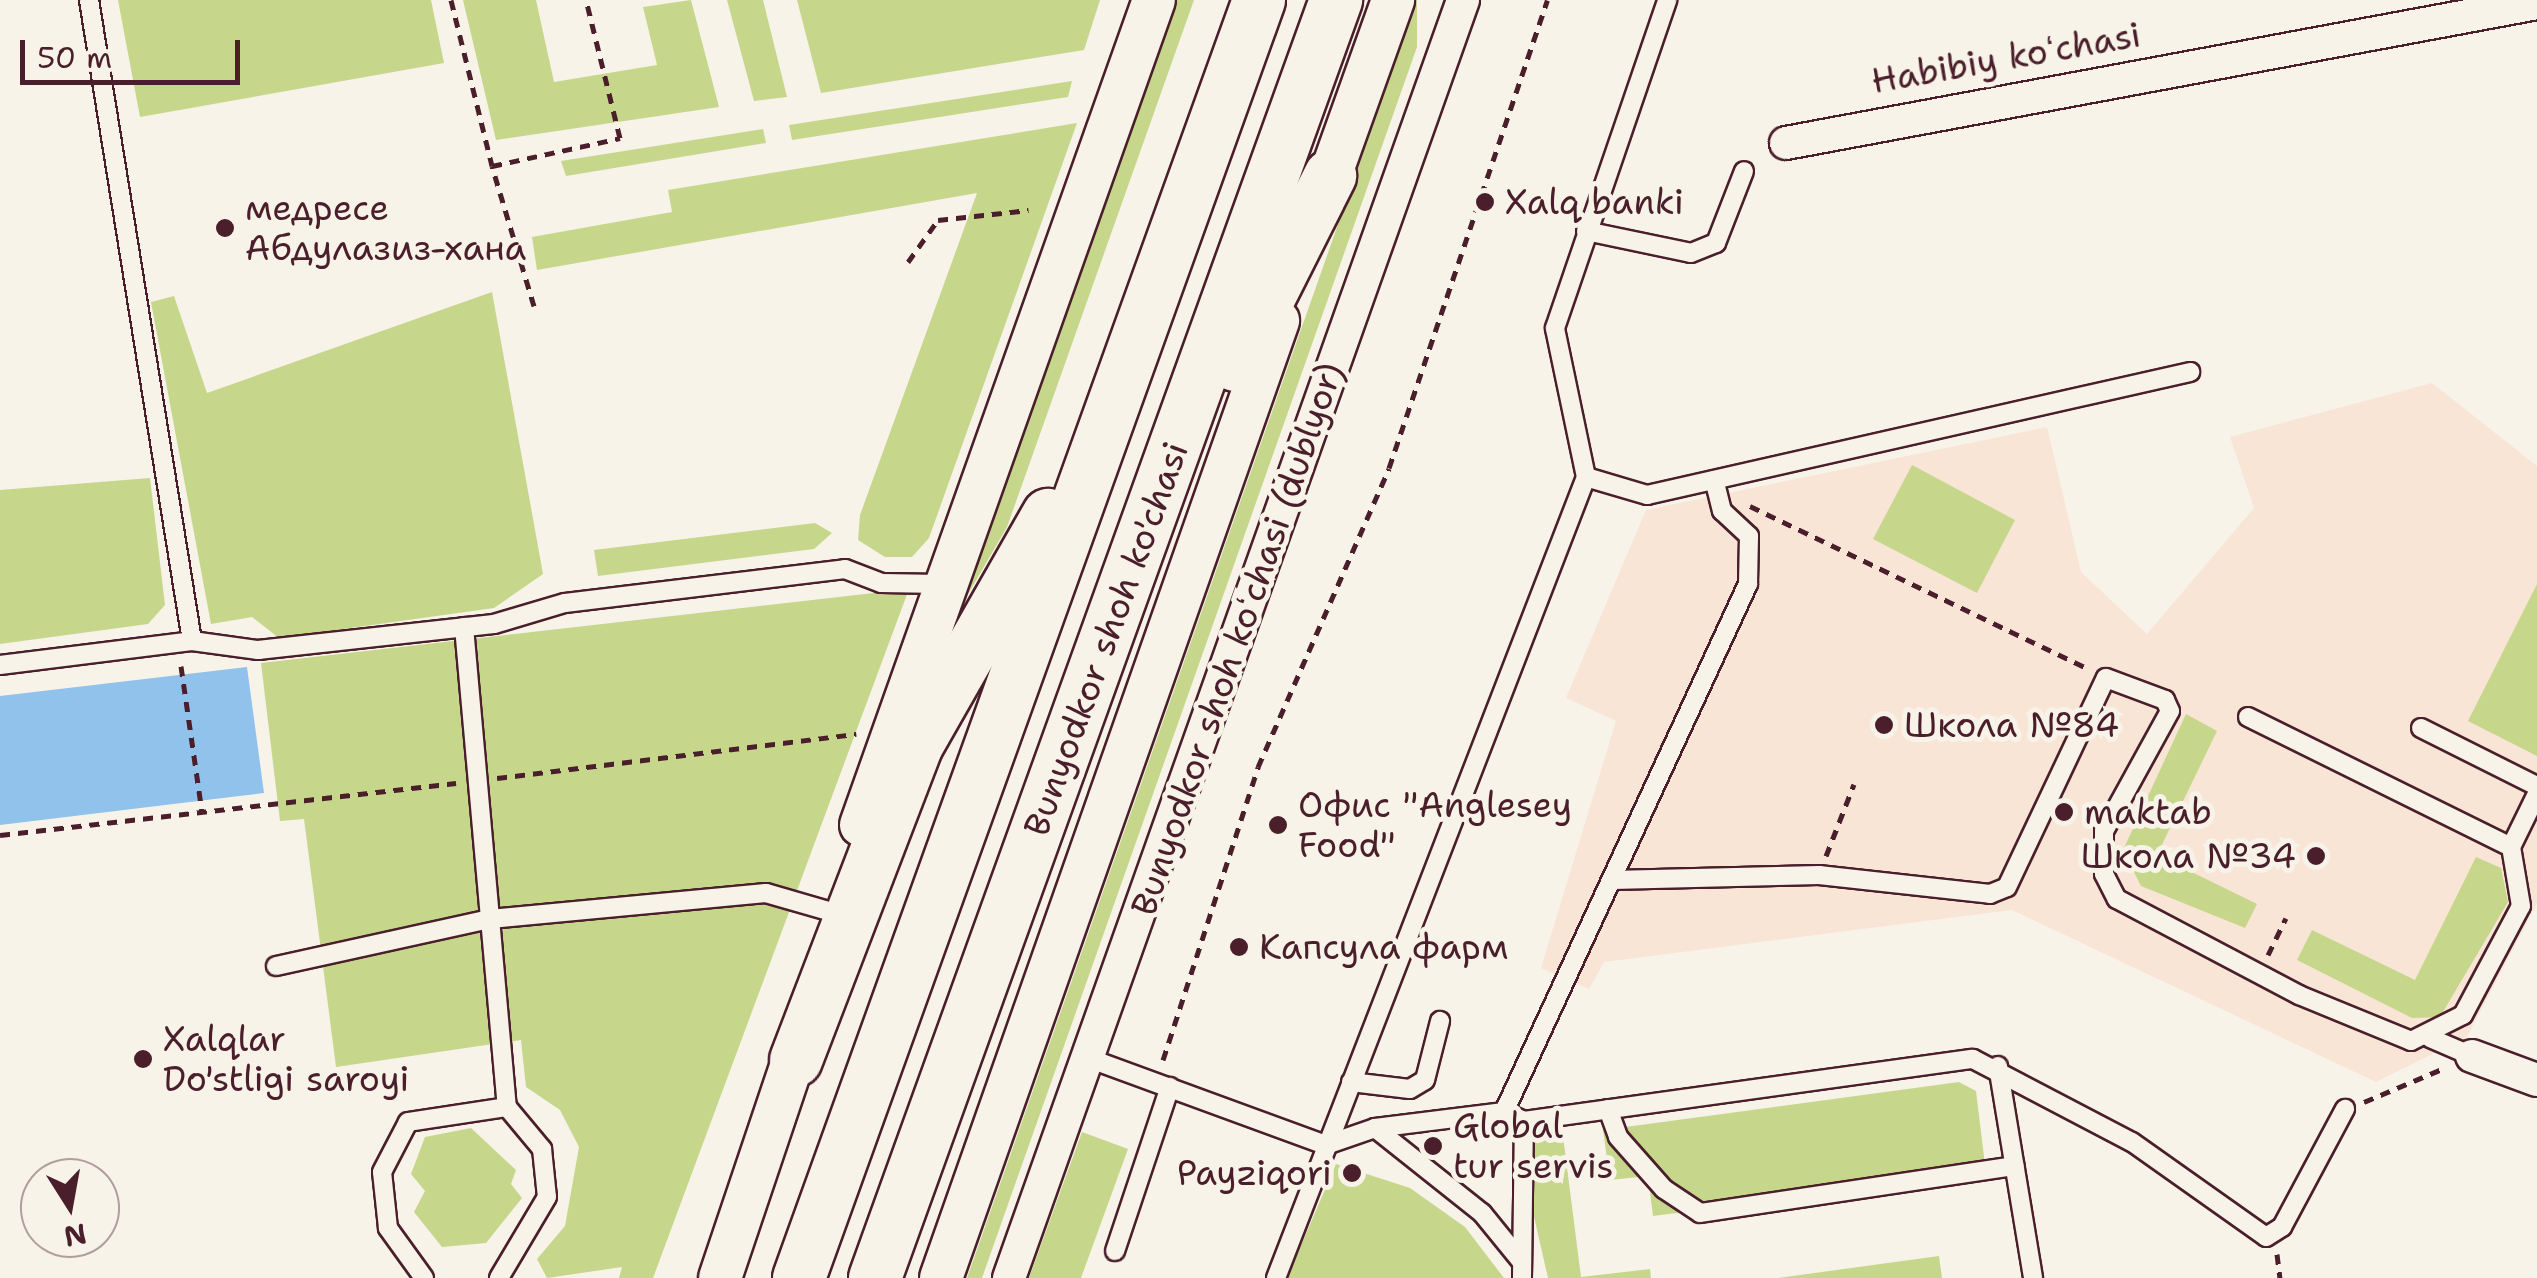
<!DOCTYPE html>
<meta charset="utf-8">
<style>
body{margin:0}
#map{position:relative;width:2537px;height:1278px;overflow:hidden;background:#f7f3e8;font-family:"Shantell Sans",sans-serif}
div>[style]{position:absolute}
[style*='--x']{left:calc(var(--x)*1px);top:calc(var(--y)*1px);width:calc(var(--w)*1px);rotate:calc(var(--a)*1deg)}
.built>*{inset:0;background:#f8e5d6}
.green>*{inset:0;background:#c6d78b}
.water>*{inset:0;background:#90c2ec}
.path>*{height:5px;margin-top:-2.5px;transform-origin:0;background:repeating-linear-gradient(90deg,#4a1f2b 0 10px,transparent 0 18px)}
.roads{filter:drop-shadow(2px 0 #4a1f2b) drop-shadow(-2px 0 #4a1f2b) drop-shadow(0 2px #4a1f2b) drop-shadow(0 -2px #4a1f2b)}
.service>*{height:18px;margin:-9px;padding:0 9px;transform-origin:9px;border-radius:9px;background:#f7f3e8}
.minor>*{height:32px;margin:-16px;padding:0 16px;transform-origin:16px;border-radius:16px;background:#f7f3e8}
.tertiary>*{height:42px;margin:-21px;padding:0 21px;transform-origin:21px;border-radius:21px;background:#f7f3e8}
.primary>*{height:52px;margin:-26px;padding:0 26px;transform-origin:26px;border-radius:26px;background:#f7f3e8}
.dots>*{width:28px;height:28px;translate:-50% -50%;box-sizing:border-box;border:5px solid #f7f3e8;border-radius:50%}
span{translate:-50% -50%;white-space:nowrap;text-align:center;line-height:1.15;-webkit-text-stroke:10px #f7f3e8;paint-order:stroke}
.street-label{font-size:35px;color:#4a1f2b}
.poi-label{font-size:35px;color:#4a1f2b}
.left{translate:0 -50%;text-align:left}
.right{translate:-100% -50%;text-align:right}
.north{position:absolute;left:20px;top:1158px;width:100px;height:100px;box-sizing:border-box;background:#f7f3e8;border:2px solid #b29e9c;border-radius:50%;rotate:169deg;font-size:28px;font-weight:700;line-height:40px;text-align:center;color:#4a1f2b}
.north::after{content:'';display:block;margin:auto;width:35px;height:45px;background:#4a1f2b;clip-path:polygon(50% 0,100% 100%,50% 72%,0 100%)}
.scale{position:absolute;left:20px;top:40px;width:220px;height:45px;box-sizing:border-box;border:5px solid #4a1f2b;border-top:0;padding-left:12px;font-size:30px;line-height:35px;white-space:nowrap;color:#4a1f2b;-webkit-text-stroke:8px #f7f3e8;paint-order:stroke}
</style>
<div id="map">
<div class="built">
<div style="clip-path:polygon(2432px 383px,2537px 466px,2537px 903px,2467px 1037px,2376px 1082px,2012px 910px,1604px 962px,1589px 989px,1541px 968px,1616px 721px,1566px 698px,1646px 510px,2047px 427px,2081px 572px,2147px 634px,2254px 508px,2230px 437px)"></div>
</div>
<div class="green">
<div style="clip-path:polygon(118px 0,431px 0,444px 63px,140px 117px)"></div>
<div style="clip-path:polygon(463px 0,536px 0,554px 82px,657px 65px,643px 7px,691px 0,719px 107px,496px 140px)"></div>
<div style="clip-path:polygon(727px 0,763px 0,787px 97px,754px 101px)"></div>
<div style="clip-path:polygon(797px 0,1100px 0,1084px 50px,821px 93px)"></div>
<div style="clip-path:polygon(1170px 0,1194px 0,1007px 527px,942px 639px)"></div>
<div style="clip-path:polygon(1417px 0,1417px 47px,982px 1278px,967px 1278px)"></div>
<div style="clip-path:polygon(1072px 81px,1068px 97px,792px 140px,789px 125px)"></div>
<div style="clip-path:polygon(1077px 123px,929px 538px,912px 557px,885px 557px,858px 540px,860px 515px,977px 193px,537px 270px,532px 237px,672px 212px,668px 190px)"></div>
<div style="clip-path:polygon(763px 129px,766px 143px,566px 176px,561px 161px)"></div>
<div style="clip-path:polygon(492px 292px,543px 574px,494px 608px,279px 638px,252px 617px,211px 624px,151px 302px,174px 296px,207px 393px)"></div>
<div style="clip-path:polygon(1912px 465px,2015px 520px,1977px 593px,1873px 539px)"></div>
<div style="clip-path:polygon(150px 478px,165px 605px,148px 624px,0 644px,0 490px)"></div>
<div style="clip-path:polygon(815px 523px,832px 533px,814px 549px,598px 576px,594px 550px)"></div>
<div style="clip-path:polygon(2537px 584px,2537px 756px,2468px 721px)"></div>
<div style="clip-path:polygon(909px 589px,653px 1278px,619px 1278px,622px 1267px,547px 1278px,537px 1259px,565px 1226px,579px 1147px,560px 1110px,526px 1087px,521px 1040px,336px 1067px,304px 819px,280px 821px,261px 663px)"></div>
<div style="clip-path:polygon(2186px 714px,2217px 731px,2157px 855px,2257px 904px,2245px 928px,2141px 886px,2123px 850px)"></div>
<div style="clip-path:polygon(2476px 857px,2501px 868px,2508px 902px,2440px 1017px,2412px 1018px,2297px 960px,2312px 930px,2415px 980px)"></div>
<div style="clip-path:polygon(1959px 1082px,1976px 1091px,1986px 1173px,1653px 1216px,1648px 1176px,1610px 1180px,1603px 1130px)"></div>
<div style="clip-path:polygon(471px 1128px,516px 1170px,511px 1184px,522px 1198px,486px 1243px,442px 1247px,414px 1212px,425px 1191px,411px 1174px,425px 1137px)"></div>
<div style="clip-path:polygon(1082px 1132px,1128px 1149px,1081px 1278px,1029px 1278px)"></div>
<div style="clip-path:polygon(1563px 1136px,1581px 1277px,1650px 1269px,1651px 1278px,1548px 1278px,1532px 1208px,1534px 1141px)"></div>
<div style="clip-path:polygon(1336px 1164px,1410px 1188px,1465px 1227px,1504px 1278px,1287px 1278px)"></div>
<div style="clip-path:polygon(1939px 1256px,1942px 1278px,1778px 1278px)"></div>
</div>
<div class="water">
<div style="clip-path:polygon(247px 667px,264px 793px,0 825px,0 696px)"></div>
</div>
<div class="path">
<div style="--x:451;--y:0;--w:171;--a:76.1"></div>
<div style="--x:908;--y:262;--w:52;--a:-54.5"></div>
<div style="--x:938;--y:220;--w:91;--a:-6.3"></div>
<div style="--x:534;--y:306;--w:146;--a:-106.7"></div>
<div style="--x:492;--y:166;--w:131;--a:-12.3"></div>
<div style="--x:620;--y:138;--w:142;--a:-103.8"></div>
<div style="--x:1750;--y:506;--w:372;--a:25.7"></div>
<div style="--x:181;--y:666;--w:148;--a:81.8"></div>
<div style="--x:497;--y:778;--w:362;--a:-7"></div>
<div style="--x:0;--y:835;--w:459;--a:-6.5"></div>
<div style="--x:1826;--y:856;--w:77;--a:-68.7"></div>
<div style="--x:2268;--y:955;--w:41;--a:-64.1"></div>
<div style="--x:1163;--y:1060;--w:308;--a:-72"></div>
<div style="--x:1258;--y:767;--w:326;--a:-66.3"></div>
<div style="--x:1389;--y:468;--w:494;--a:-71.3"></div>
<div style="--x:2364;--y:1102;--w:85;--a:-22.9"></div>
<div style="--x:2277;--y:1254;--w:24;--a:83"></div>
</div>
<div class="roads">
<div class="service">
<div style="--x:89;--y:0;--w:649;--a:80.87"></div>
<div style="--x:1586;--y:231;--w:107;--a:11.8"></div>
<div style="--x:1691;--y:253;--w:27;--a:-22"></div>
<div style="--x:1716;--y:243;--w:77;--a:-68.7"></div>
<div style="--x:1586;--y:477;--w:64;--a:16.4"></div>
<div style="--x:1647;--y:495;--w:557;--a:-12.76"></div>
<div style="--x:464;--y:627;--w:482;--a:84.9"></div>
<div style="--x:507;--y:1107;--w:55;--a:50.2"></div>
<div style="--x:542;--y:1149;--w:48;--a:84.1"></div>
<div style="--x:547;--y:1197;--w:94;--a:120.7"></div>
<div style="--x:0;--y:665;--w:193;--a:-7.1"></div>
<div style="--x:192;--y:641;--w:67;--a:7.8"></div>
<div style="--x:258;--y:650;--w:237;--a:-6.3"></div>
<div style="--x:494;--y:624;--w:74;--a:-16.5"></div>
<div style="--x:565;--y:603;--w:282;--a:-6.9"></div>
<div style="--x:845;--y:569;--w:39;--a:21"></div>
<div style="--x:881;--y:583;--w:60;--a:1"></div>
<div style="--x:2248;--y:717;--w:293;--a:26.3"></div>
<div style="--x:2421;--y:728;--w:130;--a:26.6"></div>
<div style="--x:1612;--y:880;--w:207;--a:-1.4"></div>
<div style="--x:1819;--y:875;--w:172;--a:6.3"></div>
<div style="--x:1990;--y:894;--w:18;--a:-22"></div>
<div style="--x:2007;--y:887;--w:231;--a:-64.7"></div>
<div style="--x:2106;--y:678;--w:63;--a:20.4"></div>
<div style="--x:2165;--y:700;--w:12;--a:66"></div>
<div style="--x:2170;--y:711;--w:137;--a:118.8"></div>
<div style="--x:2104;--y:831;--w:43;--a:90"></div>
<div style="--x:2104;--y:874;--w:28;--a:63"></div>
<div style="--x:2117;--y:899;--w:206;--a:27.8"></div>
<div style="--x:2299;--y:995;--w:121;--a:22.3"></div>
<div style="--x:2411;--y:1041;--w:58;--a:-26.6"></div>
<div style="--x:2463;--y:1015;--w:123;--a:-62"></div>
<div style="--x:2521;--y:906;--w:60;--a:-99.6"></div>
<div style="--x:2511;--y:847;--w:59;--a:-63.9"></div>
<div style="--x:276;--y:966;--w:219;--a:-12.4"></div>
<div style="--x:490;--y:919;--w:277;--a:-5.4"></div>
<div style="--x:766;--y:893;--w:69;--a:16.1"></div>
<div style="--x:2430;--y:1038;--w:46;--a:23.2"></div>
<div style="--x:1088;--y:1058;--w:253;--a:20.1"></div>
<div style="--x:1326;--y:1145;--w:52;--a:-19.1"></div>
<div style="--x:1375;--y:1128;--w:137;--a:38.5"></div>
<div style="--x:1482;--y:1213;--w:62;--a:50.9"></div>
<div style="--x:1998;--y:1066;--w:215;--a:80.6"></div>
<div style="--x:1351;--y:1082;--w:59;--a:6.8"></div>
<div style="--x:1410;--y:1089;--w:17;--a:-31"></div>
<div style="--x:1425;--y:1080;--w:61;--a:-75.7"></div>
<div style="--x:1608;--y:1109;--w:30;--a:70"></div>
<div style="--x:1618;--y:1137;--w:69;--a:48.5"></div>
<div style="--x:1664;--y:1189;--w:43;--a:33.7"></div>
<div style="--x:1700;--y:1213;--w:318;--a:-8.5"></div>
<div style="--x:1504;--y:1112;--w:582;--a:-65.2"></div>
<div style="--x:1748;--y:584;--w:48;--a:-88.8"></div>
<div style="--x:1749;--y:536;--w:37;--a:-137"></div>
<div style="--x:1722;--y:511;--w:32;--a:-104"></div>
<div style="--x:1375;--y:1128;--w:130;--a:-7.1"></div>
<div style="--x:1504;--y:1112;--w:22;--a:24"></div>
<div style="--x:1524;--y:1121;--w:453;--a:-7.9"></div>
<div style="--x:1973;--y:1059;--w:179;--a:27.6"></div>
<div style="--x:2132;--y:1142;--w:164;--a:35.3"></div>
<div style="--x:2266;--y:1237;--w:19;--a:-32"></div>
<div style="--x:2282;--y:1227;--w:134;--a:-61.9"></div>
<div style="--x:1115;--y:1251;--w:173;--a:-71.5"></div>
<div style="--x:424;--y:1278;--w:62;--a:-125.8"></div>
<div style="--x:388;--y:1228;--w:56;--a:-96.1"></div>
<div style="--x:382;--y:1172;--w:56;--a:-62.5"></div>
<div style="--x:408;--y:1122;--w:100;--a:-8.6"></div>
<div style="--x:1276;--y:1278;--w:859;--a:-68.84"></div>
<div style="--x:1586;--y:477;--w:152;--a:-101.8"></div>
<div style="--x:1555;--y:328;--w:347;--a:-71.1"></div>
<div style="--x:1522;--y:1278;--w:157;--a:-89.3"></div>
</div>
<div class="minor">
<div style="--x:1786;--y:143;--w:764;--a:-10.56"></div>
<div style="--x:2472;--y:1056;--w:69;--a:20.3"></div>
<div style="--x:1009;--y:1278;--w:1356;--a:-70.44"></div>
</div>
<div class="tertiary">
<div style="--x:1319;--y:207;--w:220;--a:-70.3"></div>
<div style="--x:861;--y:825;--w:875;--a:-70.45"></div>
<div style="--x:720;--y:1278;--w:260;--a:-71.4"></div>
<div style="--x:941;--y:1278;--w:1015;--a:-70.6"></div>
</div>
<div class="primary">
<div style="--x:1235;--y:365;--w:212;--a:-63.3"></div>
<div style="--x:796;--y:1060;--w:337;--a:-69"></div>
<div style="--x:917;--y:745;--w:265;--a:-60.3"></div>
<div style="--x:799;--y:1278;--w:1358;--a:-70.2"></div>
<div style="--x:875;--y:1278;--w:1359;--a:-70.16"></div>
</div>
</div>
<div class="dots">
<div style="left:1485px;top:202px;background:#4a1f2b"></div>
<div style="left:225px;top:228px;background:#4a1f2b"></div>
<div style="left:1884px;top:725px;background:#4a1f2b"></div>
<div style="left:2064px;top:812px;background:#4a1f2b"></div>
<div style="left:1278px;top:825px;background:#4a1f2b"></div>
<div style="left:2316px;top:856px;background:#4a1f2b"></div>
<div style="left:1239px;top:947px;background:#4a1f2b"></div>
<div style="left:143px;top:1059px;background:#4a1f2b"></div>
<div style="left:1433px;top:1146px;background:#4a1f2b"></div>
<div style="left:1352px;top:1173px;background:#4a1f2b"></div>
</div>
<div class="street-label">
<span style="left:2006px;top:58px;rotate:-10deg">Habibiy koʻchasi</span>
<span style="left:1106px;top:639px;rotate:-70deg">Bunyodkor shoh ko'chasi</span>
<span style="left:1237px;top:639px;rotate:-71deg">Bunyodkor shoh koʻchasi (dublyor)</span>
</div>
<div class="poi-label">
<span class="left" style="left:1505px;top:202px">Xalq banki</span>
<span class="left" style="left:245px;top:228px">медресе<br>Абдулазиз-хана</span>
<span class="left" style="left:1904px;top:725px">Школа №84</span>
<span class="left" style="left:1298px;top:825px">Офис "Anglesey<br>Food"</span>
<span class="left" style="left:2084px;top:812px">maktab</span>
<span class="right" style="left:2296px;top:856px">Школа №34</span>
<span class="left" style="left:1259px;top:947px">Капсула фарм</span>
<span class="left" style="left:163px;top:1059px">Xalqlar<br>Do'stligi saroyi</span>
<span class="left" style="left:1453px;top:1146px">Global<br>tur servis</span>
<span class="right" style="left:1332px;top:1173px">Payziqori</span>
</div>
<div class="north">N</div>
<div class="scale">50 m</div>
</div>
